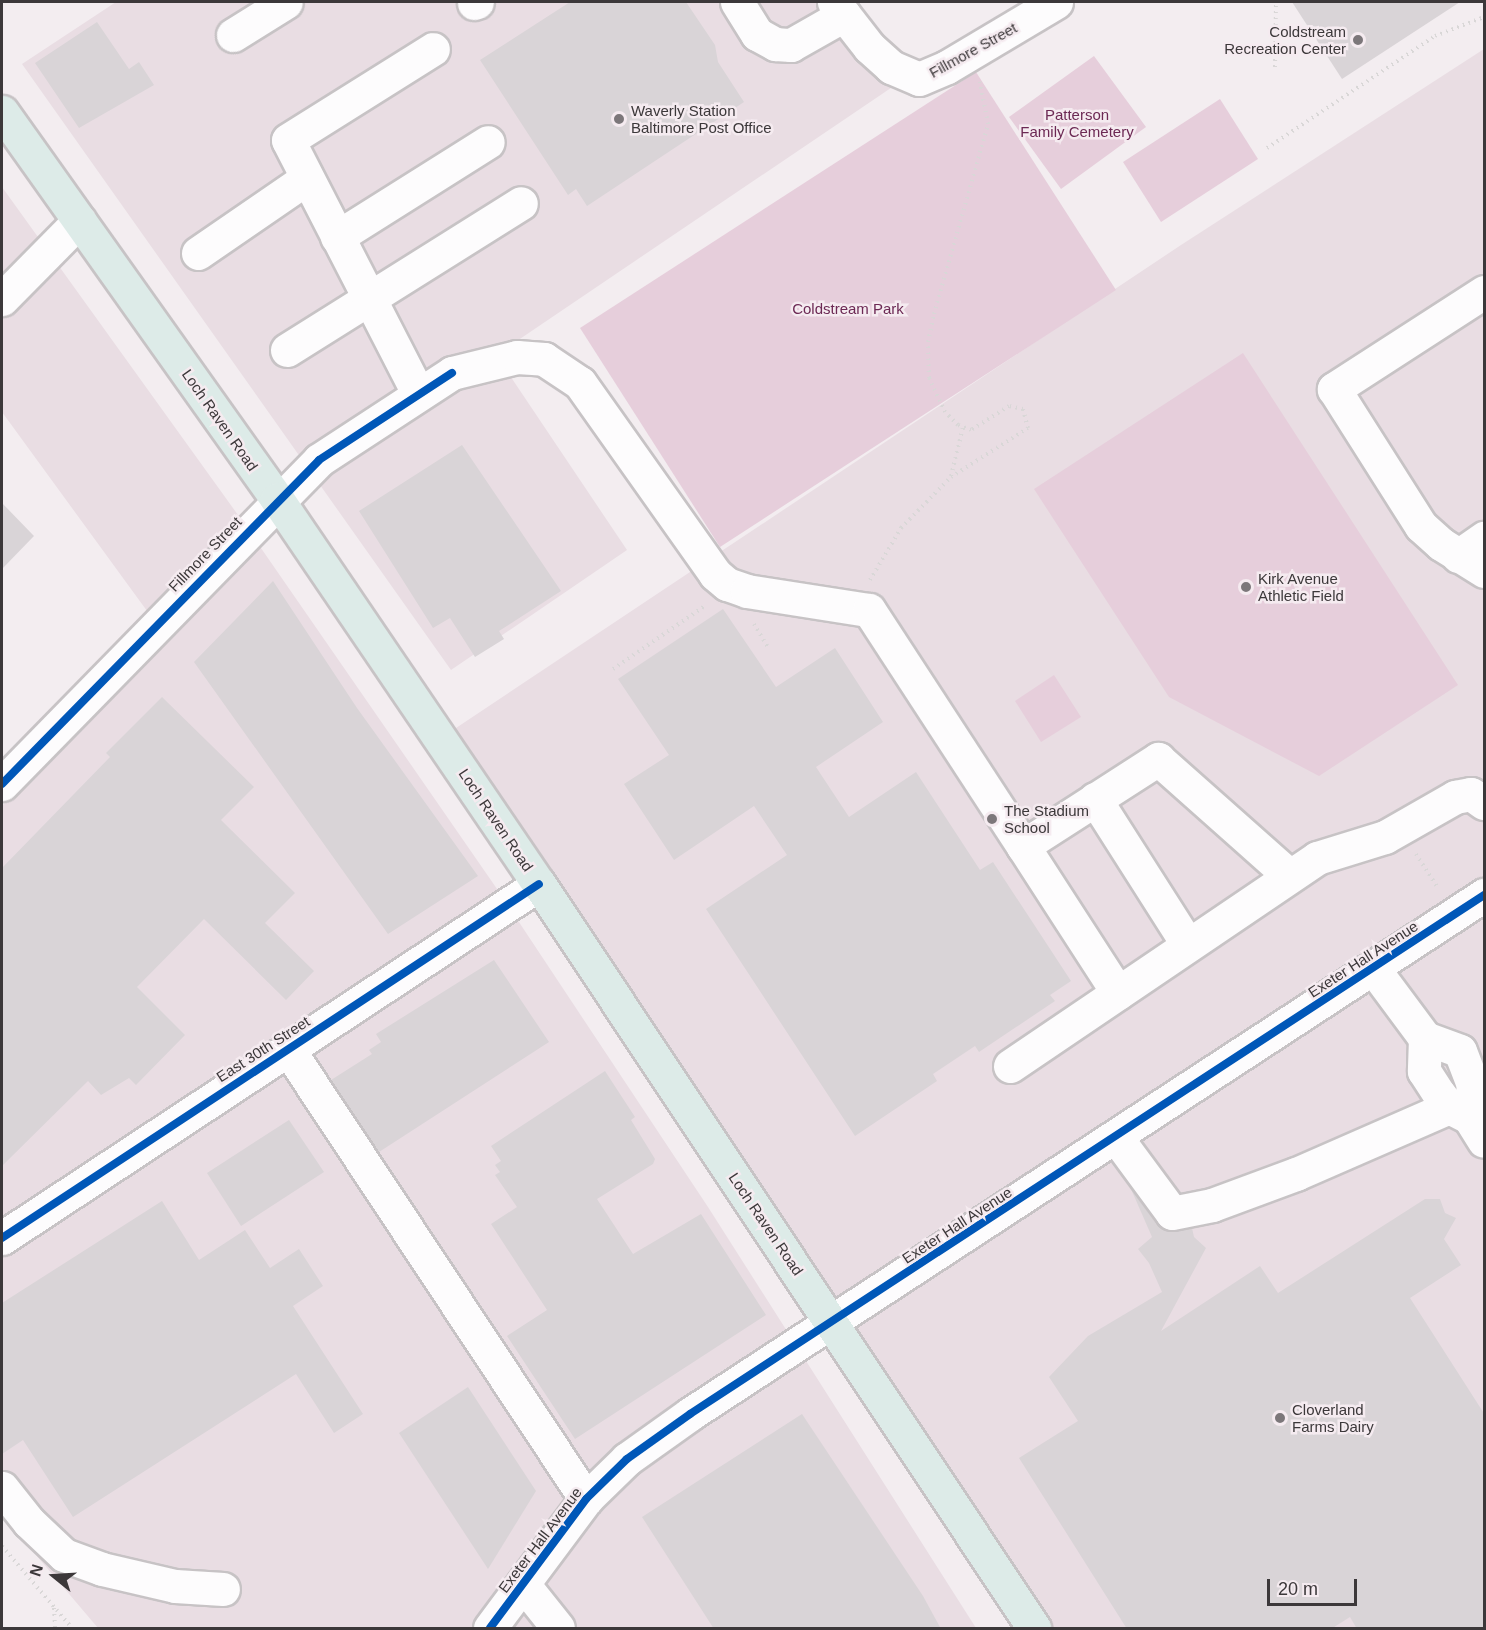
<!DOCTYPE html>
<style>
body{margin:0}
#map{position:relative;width:1486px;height:1630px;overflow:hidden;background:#f3edf0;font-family:Helvetica,sans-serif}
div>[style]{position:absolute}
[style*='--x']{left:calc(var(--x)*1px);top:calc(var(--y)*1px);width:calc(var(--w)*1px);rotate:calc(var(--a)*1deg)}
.built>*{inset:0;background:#e9dde3}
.green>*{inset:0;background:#e6cedb}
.building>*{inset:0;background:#d9d4d7}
.path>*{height:4px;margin-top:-2px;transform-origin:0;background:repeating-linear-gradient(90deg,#d9d7d7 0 1.5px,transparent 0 6px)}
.roads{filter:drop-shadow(2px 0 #c7c3c5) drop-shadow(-2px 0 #c7c3c5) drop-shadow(0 2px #c7c3c5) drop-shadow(0 -2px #c7c3c5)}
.minor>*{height:33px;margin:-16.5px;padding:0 16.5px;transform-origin:16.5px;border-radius:16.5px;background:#fdfcfd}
.major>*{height:33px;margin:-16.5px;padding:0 16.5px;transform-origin:16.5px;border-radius:16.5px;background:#ddebe8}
.cycleway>*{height:8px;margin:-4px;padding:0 4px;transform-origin:4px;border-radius:4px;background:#0057b8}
.dots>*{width:16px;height:16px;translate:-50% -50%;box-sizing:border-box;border:3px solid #f5ebf0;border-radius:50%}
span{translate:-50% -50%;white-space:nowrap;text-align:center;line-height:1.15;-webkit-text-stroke:5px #f5ebf0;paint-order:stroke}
.poi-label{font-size:15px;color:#3c383a}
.right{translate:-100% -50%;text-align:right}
.left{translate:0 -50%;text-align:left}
.street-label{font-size:15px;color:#3c383a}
.park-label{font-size:15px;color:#6c2954}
.frame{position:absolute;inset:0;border:3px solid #3c383a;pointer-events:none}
.north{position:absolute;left:24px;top:1546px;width:60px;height:60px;-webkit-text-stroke:4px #f5ebf0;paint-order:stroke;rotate:288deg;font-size:16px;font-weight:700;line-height:24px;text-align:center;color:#3c383a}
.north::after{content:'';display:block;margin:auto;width:21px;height:27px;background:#3c383a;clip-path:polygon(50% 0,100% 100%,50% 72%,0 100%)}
.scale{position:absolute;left:1267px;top:1579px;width:90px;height:27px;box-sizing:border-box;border:3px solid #3c383a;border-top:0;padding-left:8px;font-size:18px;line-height:21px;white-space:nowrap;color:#3c383a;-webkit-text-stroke:4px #f5ebf0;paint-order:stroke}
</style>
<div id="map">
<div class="built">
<div style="clip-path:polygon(116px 2px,836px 2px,916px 71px,496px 355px,627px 550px,451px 670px,22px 64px)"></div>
<div style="clip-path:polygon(1484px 49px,1484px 1628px,1052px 1628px,836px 1324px,444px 736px,1181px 245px)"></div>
<div style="clip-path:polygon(2px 187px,238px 515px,495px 886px,708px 1207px,976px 1628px,98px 1628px,2px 1515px,2px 1255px,14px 1245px,2px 1232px,2px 806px,166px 637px,2px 412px)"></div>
</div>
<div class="green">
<div style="clip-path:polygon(1094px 56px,1146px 127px,1061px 189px,1009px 117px)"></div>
<div style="clip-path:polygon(976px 72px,1116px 290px,720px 547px,580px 328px)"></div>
<div style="clip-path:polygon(1220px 99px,1258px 159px,1161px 222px,1123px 162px)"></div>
<div style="clip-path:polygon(1243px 353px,1458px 685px,1319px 776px,1169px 697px,1034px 489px)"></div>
<div style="clip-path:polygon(1054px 675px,1081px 717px,1041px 742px,1015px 701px)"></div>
</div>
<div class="building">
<div style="clip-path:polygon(570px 2px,686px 2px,715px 45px,718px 62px,744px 102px,587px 206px,576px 189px,568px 195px,480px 60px)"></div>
<div style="clip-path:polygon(1292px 2px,1460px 2px,1342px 79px)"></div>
<div style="clip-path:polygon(97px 22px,129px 69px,139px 62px,154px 85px,79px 128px,35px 63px)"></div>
<div style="clip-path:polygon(462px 445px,561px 591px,499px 631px,504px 639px,475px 657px,450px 618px,433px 628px,359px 511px)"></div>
<div style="clip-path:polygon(2px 503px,34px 536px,2px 569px)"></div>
<div style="clip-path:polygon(273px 581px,357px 708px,478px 876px,388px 934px,194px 662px)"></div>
<div style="clip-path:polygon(723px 609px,776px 687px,835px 648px,883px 722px,816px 767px,849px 817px,916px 772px,980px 870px,993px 862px,1071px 981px,1050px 995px,1055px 1001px,979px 1052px,975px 1046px,933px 1074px,937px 1081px,855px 1136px,706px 909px,787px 855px,754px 806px,674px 860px,624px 784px,669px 755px,618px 679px)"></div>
<div style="clip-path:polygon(162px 697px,254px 787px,221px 820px,295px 893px,265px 923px,314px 971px,286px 1000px,204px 919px,137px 987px,185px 1035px,136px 1085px,129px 1078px,101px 1095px,88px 1081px,2px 1166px,2px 868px,110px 757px,106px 753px)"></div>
<div style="clip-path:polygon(494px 960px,549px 1042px,379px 1152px,331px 1080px,372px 1054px,369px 1050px,381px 1042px,376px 1034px)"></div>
<div style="clip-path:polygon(605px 1071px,635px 1117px,631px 1120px,655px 1159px,653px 1164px,597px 1199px,633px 1254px,701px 1214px,766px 1315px,575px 1439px,507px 1336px,547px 1310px,491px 1224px,517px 1207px,495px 1175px,500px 1172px,495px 1165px,501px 1161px,491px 1146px)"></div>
<div style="clip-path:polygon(289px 1120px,324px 1172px,241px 1226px,207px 1173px)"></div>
<div style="clip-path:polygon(1131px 1189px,1157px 1225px,1166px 1231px,1192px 1228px,1194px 1237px,1206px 1248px,1161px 1331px,1260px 1266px,1278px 1293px,1425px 1199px,1440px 1199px,1445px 1213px,1456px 1218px,1444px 1239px,1461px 1265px,1410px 1298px,1485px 1415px,1485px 1629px,1357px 1629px,1350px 1617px,1331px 1629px,1127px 1629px,1019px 1458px,1078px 1421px,1049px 1377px,1088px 1336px,1162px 1292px,1149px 1263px,1138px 1249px,1152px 1237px)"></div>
<div style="clip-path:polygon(162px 1201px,199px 1260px,245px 1230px,270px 1268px,299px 1249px,323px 1286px,293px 1306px,363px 1414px,334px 1433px,296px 1374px,73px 1517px,23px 1440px,2px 1454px,2px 1303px)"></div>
<div style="clip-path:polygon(468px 1387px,536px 1491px,488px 1569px,399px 1433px)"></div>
<div style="clip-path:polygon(802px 1414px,923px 1596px,941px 1629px,714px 1629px,642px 1517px)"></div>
</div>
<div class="path">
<div style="--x:1275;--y:67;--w:65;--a:-89.1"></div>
<div style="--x:1267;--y:148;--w:202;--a:-33.7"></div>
<div style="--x:1435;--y:36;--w:53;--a:-21.2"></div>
<div style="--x:951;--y:476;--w:50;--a:-76.2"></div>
<div style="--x:870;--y:580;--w:61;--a:-59.2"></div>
<div style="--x:901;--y:528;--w:71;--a:-45.6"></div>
<div style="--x:951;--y:477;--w:91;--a:-32.5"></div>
<div style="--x:1028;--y:428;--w:20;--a:-105"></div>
<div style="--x:1023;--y:409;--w:14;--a:-168"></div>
<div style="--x:1009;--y:406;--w:45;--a:147.7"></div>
<div style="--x:971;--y:430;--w:14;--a:-159"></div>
<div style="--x:958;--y:425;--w:18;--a:-135"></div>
<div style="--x:945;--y:412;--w:38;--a:-115"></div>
<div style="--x:929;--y:378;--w:36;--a:-92"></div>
<div style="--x:928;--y:342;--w:29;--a:-78"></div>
<div style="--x:934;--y:314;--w:198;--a:-74.1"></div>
<div style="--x:988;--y:124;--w:43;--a:-100.8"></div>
<div style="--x:754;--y:624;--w:29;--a:59"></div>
<div style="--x:613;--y:669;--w:113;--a:-34.5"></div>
<div style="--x:1416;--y:854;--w:40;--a:57.1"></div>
<div style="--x:2;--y:1546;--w:108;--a:49.5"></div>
<div style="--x:54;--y:1608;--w:20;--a:87"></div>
</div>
<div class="roads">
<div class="minor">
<div style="--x:737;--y:2;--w:38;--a:58"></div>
<div style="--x:757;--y:34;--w:21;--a:29"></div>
<div style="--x:775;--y:44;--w:16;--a:4"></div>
<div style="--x:791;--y:45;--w:61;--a:-29.5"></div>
<div style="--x:834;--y:2;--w:57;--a:52.1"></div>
<div style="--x:869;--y:47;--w:30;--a:42"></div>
<div style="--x:891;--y:67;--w:30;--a:23"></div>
<div style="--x:919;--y:79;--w:30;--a:-23"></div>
<div style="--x:947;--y:67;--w:127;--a:-30.8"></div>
<div style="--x:474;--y:3;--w:3;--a:-18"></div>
<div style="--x:233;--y:35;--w:62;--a:-31.9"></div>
<div style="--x:337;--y:237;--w:178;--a:-32.2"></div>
<div style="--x:198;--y:253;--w:132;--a:-34.5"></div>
<div style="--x:1484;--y:292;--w:179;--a:147.1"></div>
<div style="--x:1334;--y:389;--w:162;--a:57.6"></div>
<div style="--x:1421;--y:526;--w:27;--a:42"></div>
<div style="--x:1441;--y:544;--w:51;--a:32.1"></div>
<div style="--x:2;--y:299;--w:110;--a:-45.4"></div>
<div style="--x:287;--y:350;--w:276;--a:-32.1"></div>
<div style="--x:418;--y:393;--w:284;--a:-117.2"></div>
<div style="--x:288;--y:140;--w:171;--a:-32.1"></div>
<div style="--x:1458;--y:556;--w:32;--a:-35"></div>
<div style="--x:2;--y:784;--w:453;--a:-45.6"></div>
<div style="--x:319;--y:460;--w:159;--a:-33.2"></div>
<div style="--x:452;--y:373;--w:67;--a:-13.8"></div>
<div style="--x:517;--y:357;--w:27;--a:4"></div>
<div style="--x:544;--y:359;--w:43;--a:33.7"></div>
<div style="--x:580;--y:383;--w:234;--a:54.7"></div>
<div style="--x:715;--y:574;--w:16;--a:40"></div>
<div style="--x:727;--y:584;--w:21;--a:19"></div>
<div style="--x:747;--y:591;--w:123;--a:8.9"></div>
<div style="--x:869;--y:610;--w:282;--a:56.9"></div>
<div style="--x:1095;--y:799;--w:173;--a:57.5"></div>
<div style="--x:1373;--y:968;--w:87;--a:53.4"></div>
<div style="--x:1425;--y:1038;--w:33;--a:92"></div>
<div style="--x:1424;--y:1071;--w:27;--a:57"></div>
<div style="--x:1439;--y:1094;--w:16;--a:52"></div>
<div style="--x:1449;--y:1107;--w:22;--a:27"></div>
<div style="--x:1469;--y:1117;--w:28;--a:58"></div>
<div style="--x:1118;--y:993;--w:175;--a:-122.9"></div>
<div style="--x:1023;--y:846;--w:161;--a:-32.8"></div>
<div style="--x:1158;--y:759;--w:176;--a:41.6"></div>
<div style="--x:1425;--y:1038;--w:37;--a:20"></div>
<div style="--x:1460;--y:1051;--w:36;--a:69"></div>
<div style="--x:1473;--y:1085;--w:32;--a:97"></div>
<div style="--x:288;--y:1049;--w:540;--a:56.49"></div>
<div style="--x:1010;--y:1066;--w:371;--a:-34.1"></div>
<div style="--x:1317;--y:858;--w:71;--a:-17.2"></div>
<div style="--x:1385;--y:837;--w:81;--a:-29.7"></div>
<div style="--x:1455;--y:797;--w:16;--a:-11"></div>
<div style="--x:1471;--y:794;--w:16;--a:35"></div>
<div style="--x:1116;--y:1137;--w:94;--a:53.6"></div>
<div style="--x:1172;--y:1213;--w:41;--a:-11.3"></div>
<div style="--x:1212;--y:1205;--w:90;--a:-20.3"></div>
<div style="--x:1296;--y:1174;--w:167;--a:-23.6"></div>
<div style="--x:2;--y:1238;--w:643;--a:-33.39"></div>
<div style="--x:2;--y:1488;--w:43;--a:51.5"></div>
<div style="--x:29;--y:1522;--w:48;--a:43.3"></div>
<div style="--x:64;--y:1555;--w:40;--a:20.2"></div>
<div style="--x:102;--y:1569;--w:75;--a:13.1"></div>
<div style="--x:175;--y:1586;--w:48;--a:3.6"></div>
<div style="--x:523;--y:1584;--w:56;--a:51.5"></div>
<div style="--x:490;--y:1628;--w:161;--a:-53.3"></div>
<div style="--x:586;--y:1499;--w:57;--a:-44.3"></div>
<div style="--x:627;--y:1459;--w:77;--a:-35.5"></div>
<div style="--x:690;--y:1414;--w:949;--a:-33.17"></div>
</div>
<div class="major">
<div style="--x:2;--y:112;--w:475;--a:54.6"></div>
<div style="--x:277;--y:499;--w:466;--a:55.8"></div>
<div style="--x:539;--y:884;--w:894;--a:56.36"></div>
</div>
</div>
<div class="cycleway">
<div style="--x:2;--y:784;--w:453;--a:-45.6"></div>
<div style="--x:319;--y:460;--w:159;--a:-33.2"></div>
<div style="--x:2;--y:1238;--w:643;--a:-33.39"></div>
<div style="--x:490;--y:1628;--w:161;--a:-53.3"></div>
<div style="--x:586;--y:1499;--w:57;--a:-44.3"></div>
<div style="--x:627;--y:1459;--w:77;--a:-35.5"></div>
<div style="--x:690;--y:1414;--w:949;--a:-33.17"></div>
</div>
<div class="dots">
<div style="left:1358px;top:40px;background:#7c777a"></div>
<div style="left:619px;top:119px;background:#7c777a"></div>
<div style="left:1246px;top:587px;background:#7c777a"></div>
<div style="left:992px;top:819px;background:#7c777a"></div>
<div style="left:1280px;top:1418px;background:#7c777a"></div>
</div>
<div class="poi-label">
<span class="right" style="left:1346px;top:40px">Coldstream<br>Recreation Center</span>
<span class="left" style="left:631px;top:119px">Waverly Station<br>Baltimore Post Office</span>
<span class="left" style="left:1258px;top:587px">Kirk Avenue<br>Athletic Field</span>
<span class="left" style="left:1004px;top:819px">The Stadium<br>School</span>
<span class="left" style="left:1292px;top:1418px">Cloverland<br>Farms Dairy</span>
</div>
<div class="street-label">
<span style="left:973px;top:50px;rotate:-29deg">Fillmore Street</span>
<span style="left:220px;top:420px;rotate:55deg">Loch Raven Road</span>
<span style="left:205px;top:554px;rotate:-46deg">Fillmore Street</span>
<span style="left:496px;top:820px;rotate:56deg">Loch Raven Road</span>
<span style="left:1363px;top:959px;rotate:-33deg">Exeter Hall Avenue</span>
<span style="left:263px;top:1049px;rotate:-33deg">East 30th Street</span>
<span style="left:766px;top:1224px;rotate:56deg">Loch Raven Road</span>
<span style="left:957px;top:1225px;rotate:-33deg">Exeter Hall Avenue</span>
<span style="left:540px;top:1540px;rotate:-53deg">Exeter Hall Avenue</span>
</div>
<div class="park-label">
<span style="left:1077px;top:123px">Patterson<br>Family Cemetery</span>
<span style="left:848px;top:309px">Coldstream Park</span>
</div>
<div class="frame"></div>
<div class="north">N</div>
<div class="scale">20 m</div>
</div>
